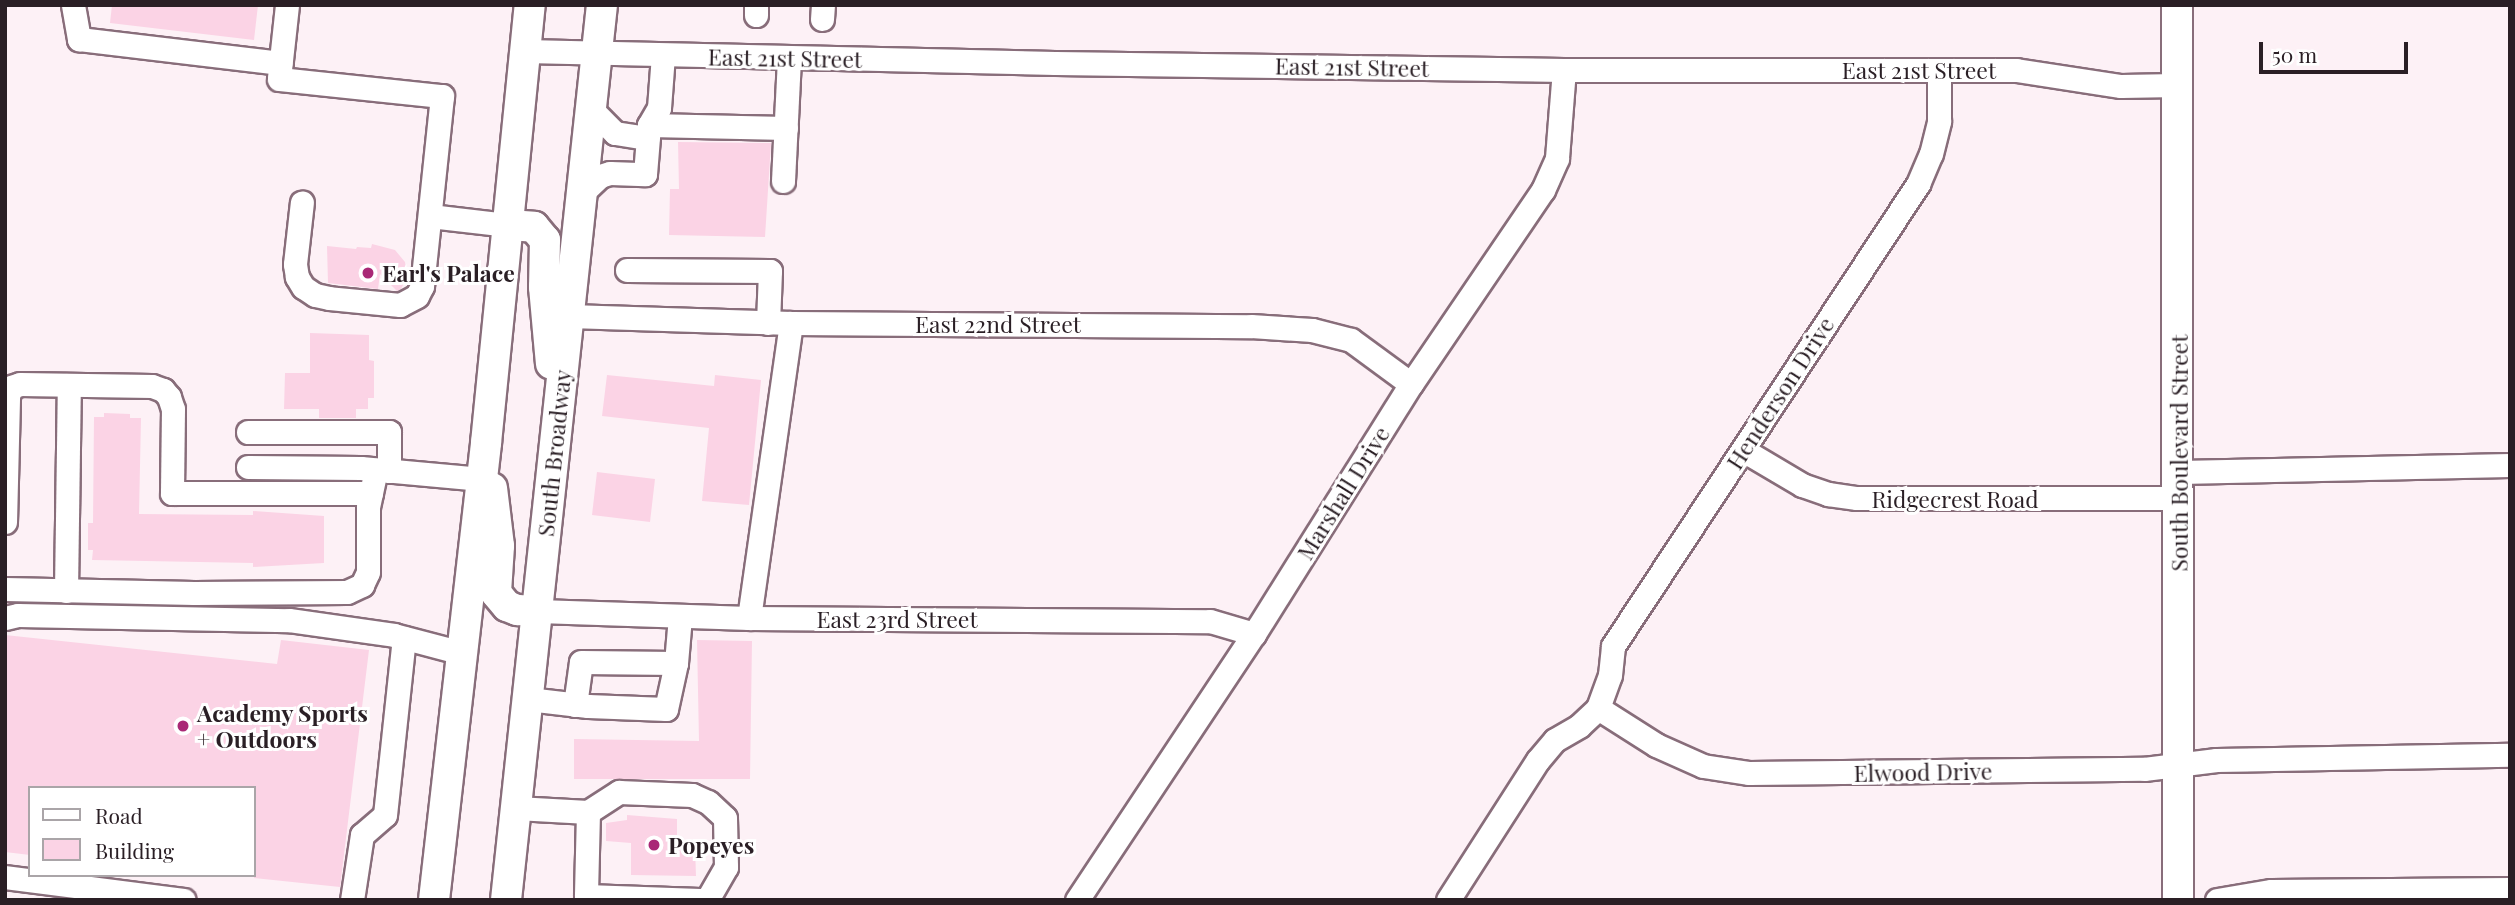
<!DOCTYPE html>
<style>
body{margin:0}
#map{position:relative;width:2515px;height:905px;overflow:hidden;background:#fdf1f6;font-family:"Playfair Display",serif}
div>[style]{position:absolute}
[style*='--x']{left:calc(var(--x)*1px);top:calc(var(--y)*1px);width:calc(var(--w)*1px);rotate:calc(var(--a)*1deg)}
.building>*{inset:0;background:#fbd3e5}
.roads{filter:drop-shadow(2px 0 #886d7a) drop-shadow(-2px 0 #886d7a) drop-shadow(0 2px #886d7a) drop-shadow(0 -2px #886d7a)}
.minor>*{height:23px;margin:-11.5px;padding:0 11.5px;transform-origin:11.5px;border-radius:11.5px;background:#fff}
.major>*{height:30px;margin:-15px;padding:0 15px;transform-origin:15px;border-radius:15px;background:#fff}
.dots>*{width:19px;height:19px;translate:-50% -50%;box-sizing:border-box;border:4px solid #fff;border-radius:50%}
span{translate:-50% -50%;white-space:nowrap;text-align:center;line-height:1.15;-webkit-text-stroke:6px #fff;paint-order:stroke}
.street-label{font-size:23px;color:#2a1f25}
.poi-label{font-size:23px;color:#2a1f25;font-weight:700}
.left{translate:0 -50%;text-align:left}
.frame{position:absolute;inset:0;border:7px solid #2a1f25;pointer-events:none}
.legend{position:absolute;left:28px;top:786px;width:228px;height:91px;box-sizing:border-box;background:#fff;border:2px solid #aaa5a8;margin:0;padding:9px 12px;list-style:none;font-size:21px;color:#2a1f25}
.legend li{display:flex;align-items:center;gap:14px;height:35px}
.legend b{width:35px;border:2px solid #aaa5a8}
.scale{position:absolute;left:2259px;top:42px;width:149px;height:32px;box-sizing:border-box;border:4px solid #2a1f25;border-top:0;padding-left:9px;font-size:21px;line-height:24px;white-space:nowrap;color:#2a1f25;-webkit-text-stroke:5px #fff;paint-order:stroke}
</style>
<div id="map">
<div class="building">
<div style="clip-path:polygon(112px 5px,258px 5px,254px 40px,110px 23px)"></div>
<div style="clip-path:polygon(678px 142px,771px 143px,765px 237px,669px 235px,670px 189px,679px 189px)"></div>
<div style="clip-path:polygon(372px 244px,395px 250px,405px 262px,407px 277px,401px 289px,397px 291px,380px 274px,378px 289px,328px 283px,327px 246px,356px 249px,357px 247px,371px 248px)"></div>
<div style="clip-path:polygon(310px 333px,369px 335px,369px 360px,374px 361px,374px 398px,368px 398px,368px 409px,356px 409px,356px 418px,319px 418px,319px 409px,284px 409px,285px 373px,310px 373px)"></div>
<div style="clip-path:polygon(607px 375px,714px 386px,715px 375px,761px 380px,749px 505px,702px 501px,709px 428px,602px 416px)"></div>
<div style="clip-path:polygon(104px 413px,130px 414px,130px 418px,141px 418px,139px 514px,253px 515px,253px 511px,324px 516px,324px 563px,253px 567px,253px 563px,92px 560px,93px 550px,88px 550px,88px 523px,93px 523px,94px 417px,104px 417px)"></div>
<div style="clip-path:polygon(597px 472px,655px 479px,650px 522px,592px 515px)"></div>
<div style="clip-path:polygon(5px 635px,277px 664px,281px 640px,369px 650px,340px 887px,254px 878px,254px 788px,30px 788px,30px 855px,5px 852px)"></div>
<div style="clip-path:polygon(697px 640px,752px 641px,750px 779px,574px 779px,574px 739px,699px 741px)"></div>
<div style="clip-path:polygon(627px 815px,677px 819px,677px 847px,695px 847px,696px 876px,631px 875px,631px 843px,606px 841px,606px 823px,627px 820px)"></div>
</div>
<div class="roads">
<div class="minor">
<div style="--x:73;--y:5;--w:35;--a:80"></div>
<div style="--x:79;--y:39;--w:203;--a:6.8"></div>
<div style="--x:287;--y:5;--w:74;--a:96.2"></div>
<div style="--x:279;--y:79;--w:164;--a:6"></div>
<div style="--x:442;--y:96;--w:191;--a:96"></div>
<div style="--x:422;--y:286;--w:11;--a:117"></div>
<div style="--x:417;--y:296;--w:19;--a:152"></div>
<div style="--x:400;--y:305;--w:71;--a:-174.4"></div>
<div style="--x:329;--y:298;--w:14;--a:-168"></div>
<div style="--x:315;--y:295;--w:14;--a:-146"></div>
<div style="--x:303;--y:287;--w:12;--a:-121"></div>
<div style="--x:297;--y:277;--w:13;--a:-99"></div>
<div style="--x:295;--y:264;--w:62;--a:-83.6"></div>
<div style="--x:756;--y:15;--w:10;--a:-90"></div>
<div style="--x:822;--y:19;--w:14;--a:-86"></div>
<div style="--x:525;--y:51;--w:530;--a:1.3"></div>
<div style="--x:1055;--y:63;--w:509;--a:0.79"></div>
<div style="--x:1564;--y:70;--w:452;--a:0"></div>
<div style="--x:2016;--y:70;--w:106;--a:8.7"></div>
<div style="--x:2121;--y:86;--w:56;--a:-1"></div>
<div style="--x:591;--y:109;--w:34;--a:45"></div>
<div style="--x:615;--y:133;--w:33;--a:9"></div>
<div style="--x:649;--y:125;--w:137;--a:1.3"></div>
<div style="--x:783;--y:181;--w:123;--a:-87.2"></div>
<div style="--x:582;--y:193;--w:25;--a:-43"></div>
<div style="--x:600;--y:176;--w:10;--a:-17"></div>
<div style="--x:610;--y:173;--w:35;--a:2"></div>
<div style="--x:645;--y:174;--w:49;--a:-85.3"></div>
<div style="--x:649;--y:125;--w:20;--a:-60"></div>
<div style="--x:659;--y:108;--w:53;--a:-85.7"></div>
<div style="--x:430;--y:216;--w:79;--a:6.6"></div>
<div style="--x:627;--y:270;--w:143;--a:0.4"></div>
<div style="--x:770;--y:271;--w:52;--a:92.2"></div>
<div style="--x:569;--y:316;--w:222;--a:1.8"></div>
<div style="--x:791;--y:323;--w:460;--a:0.4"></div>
<div style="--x:1251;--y:326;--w:61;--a:3.8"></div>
<div style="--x:1312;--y:330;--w:40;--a:14.4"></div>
<div style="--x:1351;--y:340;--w:74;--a:36.3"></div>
<div style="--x:248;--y:432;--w:141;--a:0"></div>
<div style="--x:389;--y:432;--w:39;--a:90"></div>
<div style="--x:1743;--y:450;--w:69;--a:30.7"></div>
<div style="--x:1802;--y:485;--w:28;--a:19"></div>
<div style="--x:1828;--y:494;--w:29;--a:8"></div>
<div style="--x:1857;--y:498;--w:322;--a:0"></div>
<div style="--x:248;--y:467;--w:113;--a:0.5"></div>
<div style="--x:361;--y:468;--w:121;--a:5.2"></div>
<div style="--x:2179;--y:472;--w:331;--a:-1.2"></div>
<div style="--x:5;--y:522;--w:126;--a:-88.6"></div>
<div style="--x:8;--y:396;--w:9;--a:-72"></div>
<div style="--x:11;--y:387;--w:9;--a:-18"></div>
<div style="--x:20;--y:384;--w:132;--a:0.9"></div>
<div style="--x:152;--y:386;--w:12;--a:20"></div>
<div style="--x:163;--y:390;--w:9;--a:49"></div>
<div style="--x:169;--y:397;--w:13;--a:72"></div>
<div style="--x:173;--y:409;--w:84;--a:90.7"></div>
<div style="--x:172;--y:493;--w:199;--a:0"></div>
<div style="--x:5;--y:589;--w:189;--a:1.2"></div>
<div style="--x:194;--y:593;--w:153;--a:-0.4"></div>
<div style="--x:347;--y:592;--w:17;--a:-25"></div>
<div style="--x:362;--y:585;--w:14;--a:-65"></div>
<div style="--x:368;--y:572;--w:65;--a:-90"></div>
<div style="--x:368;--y:507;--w:38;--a:-78"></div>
<div style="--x:66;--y:591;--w:206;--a:-89.2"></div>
<div style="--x:538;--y:611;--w:211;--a:1.9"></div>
<div style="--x:749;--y:618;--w:461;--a:0.4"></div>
<div style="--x:1210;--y:621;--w:46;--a:16.5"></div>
<div style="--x:5;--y:618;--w:13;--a:-13"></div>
<div style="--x:18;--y:615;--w:271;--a:1.1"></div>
<div style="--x:289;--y:620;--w:106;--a:8.1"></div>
<div style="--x:394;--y:635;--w:70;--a:14.8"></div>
<div style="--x:749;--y:618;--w:298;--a:-81.9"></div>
<div style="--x:528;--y:699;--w:60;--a:6.7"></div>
<div style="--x:588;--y:706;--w:78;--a:2.2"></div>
<div style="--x:666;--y:709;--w:47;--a:-77.7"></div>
<div style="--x:676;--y:663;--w:47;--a:-85.1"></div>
<div style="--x:575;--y:705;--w:43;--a:-82.1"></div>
<div style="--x:581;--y:662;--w:95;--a:0.6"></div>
<div style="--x:1598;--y:708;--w:69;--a:32.5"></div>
<div style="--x:1656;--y:745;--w:51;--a:24.1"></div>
<div style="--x:1703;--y:766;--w:47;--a:8.7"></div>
<div style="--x:1749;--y:773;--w:395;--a:-0.6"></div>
<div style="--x:2144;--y:769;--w:73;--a:-7.1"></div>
<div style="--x:2216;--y:760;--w:294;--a:-1"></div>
<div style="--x:516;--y:808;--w:72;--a:3.2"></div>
<div style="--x:588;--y:812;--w:84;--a:91.4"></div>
<div style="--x:586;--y:896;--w:114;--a:2"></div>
<div style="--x:588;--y:812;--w:37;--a:-33"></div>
<div style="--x:619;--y:792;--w:73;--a:2.4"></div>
<div style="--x:692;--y:795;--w:17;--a:24"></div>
<div style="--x:708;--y:802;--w:23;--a:43"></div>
<div style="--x:725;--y:818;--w:49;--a:88.8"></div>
<div style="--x:726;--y:867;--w:38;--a:120"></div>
<div style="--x:5;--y:877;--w:180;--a:7.3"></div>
<div style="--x:352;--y:900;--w:66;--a:-81.3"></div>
<div style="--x:362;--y:835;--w:30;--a:-41"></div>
<div style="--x:385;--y:815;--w:178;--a:-83.9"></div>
<div style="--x:1077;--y:900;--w:320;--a:-56.4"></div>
<div style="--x:1254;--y:634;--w:295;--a:-57.9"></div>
<div style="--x:1411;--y:384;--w:235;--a:-55.8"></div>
<div style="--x:1543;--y:190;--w:35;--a:-66"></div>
<div style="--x:1557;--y:158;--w:88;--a:-85.5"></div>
<div style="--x:1448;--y:900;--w:166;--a:-57.3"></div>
<div style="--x:1538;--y:760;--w:26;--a:-50"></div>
<div style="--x:1555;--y:740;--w:28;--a:-30"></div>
<div style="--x:1579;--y:726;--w:26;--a:-43"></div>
<div style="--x:1598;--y:708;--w:35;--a:-70"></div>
<div style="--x:1610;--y:675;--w:29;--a:-84"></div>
<div style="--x:1613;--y:646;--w:554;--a:-56.57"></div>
<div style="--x:1918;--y:184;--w:33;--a:-67"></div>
<div style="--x:1931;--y:154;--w:34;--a:-76"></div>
<div style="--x:1939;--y:121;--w:51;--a:-90"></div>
<div style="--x:2217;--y:900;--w:55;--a:-9.5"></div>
<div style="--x:2271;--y:891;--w:239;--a:-0.5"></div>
</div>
<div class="major">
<div style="--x:2177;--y:5;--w:895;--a:89.94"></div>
<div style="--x:508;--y:225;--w:26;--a:4"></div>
<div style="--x:534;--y:227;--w:17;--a:50"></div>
<div style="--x:545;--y:240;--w:47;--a:91.2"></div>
<div style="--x:544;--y:287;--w:77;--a:84.8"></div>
<div style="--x:492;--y:488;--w:58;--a:83.1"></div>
<div style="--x:499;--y:546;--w:47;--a:93.7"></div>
<div style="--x:496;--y:593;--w:17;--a:50"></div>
<div style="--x:507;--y:606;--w:11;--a:22"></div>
<div style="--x:517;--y:610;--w:21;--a:3"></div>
<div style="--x:434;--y:900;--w:460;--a:-83.5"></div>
<div style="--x:486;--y:443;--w:440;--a:-84.3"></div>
<div style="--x:506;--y:900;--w:900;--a:-83.88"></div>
</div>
</div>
<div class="dots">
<div style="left:368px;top:273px;background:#a92876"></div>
<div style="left:183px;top:726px;background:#a92876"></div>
<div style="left:654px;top:845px;background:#a92876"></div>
</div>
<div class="street-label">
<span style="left:785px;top:58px;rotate:1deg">East 21st Street</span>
<span style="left:1352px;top:67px;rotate:1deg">East 21st Street</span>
<span style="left:1919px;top:70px">East 21st Street</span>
<span style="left:998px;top:324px">East 22nd Street</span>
<span style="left:1780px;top:393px;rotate:-57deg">Henderson Drive</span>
<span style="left:554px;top:453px;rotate:-84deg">South Broadway</span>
<span style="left:2179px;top:453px;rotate:-90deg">South Boulevard Street</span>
<span style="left:1343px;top:493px;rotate:-58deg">Marshall Drive</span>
<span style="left:1955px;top:499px">Ridgecrest Road</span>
<span style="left:897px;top:619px">East 23rd Street</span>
<span style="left:1923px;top:772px;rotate:-1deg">Elwood Drive</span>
</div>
<div class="poi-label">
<span class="left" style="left:382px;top:273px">Earl's Palace</span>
<span class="left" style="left:197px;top:726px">Academy Sports<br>+ Outdoors</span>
<span class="left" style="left:668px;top:845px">Popeyes</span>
</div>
<div class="frame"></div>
<ul class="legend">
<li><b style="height:9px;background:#fff"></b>Road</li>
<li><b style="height:19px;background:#fbd3e5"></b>Building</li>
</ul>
<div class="scale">50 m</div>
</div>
